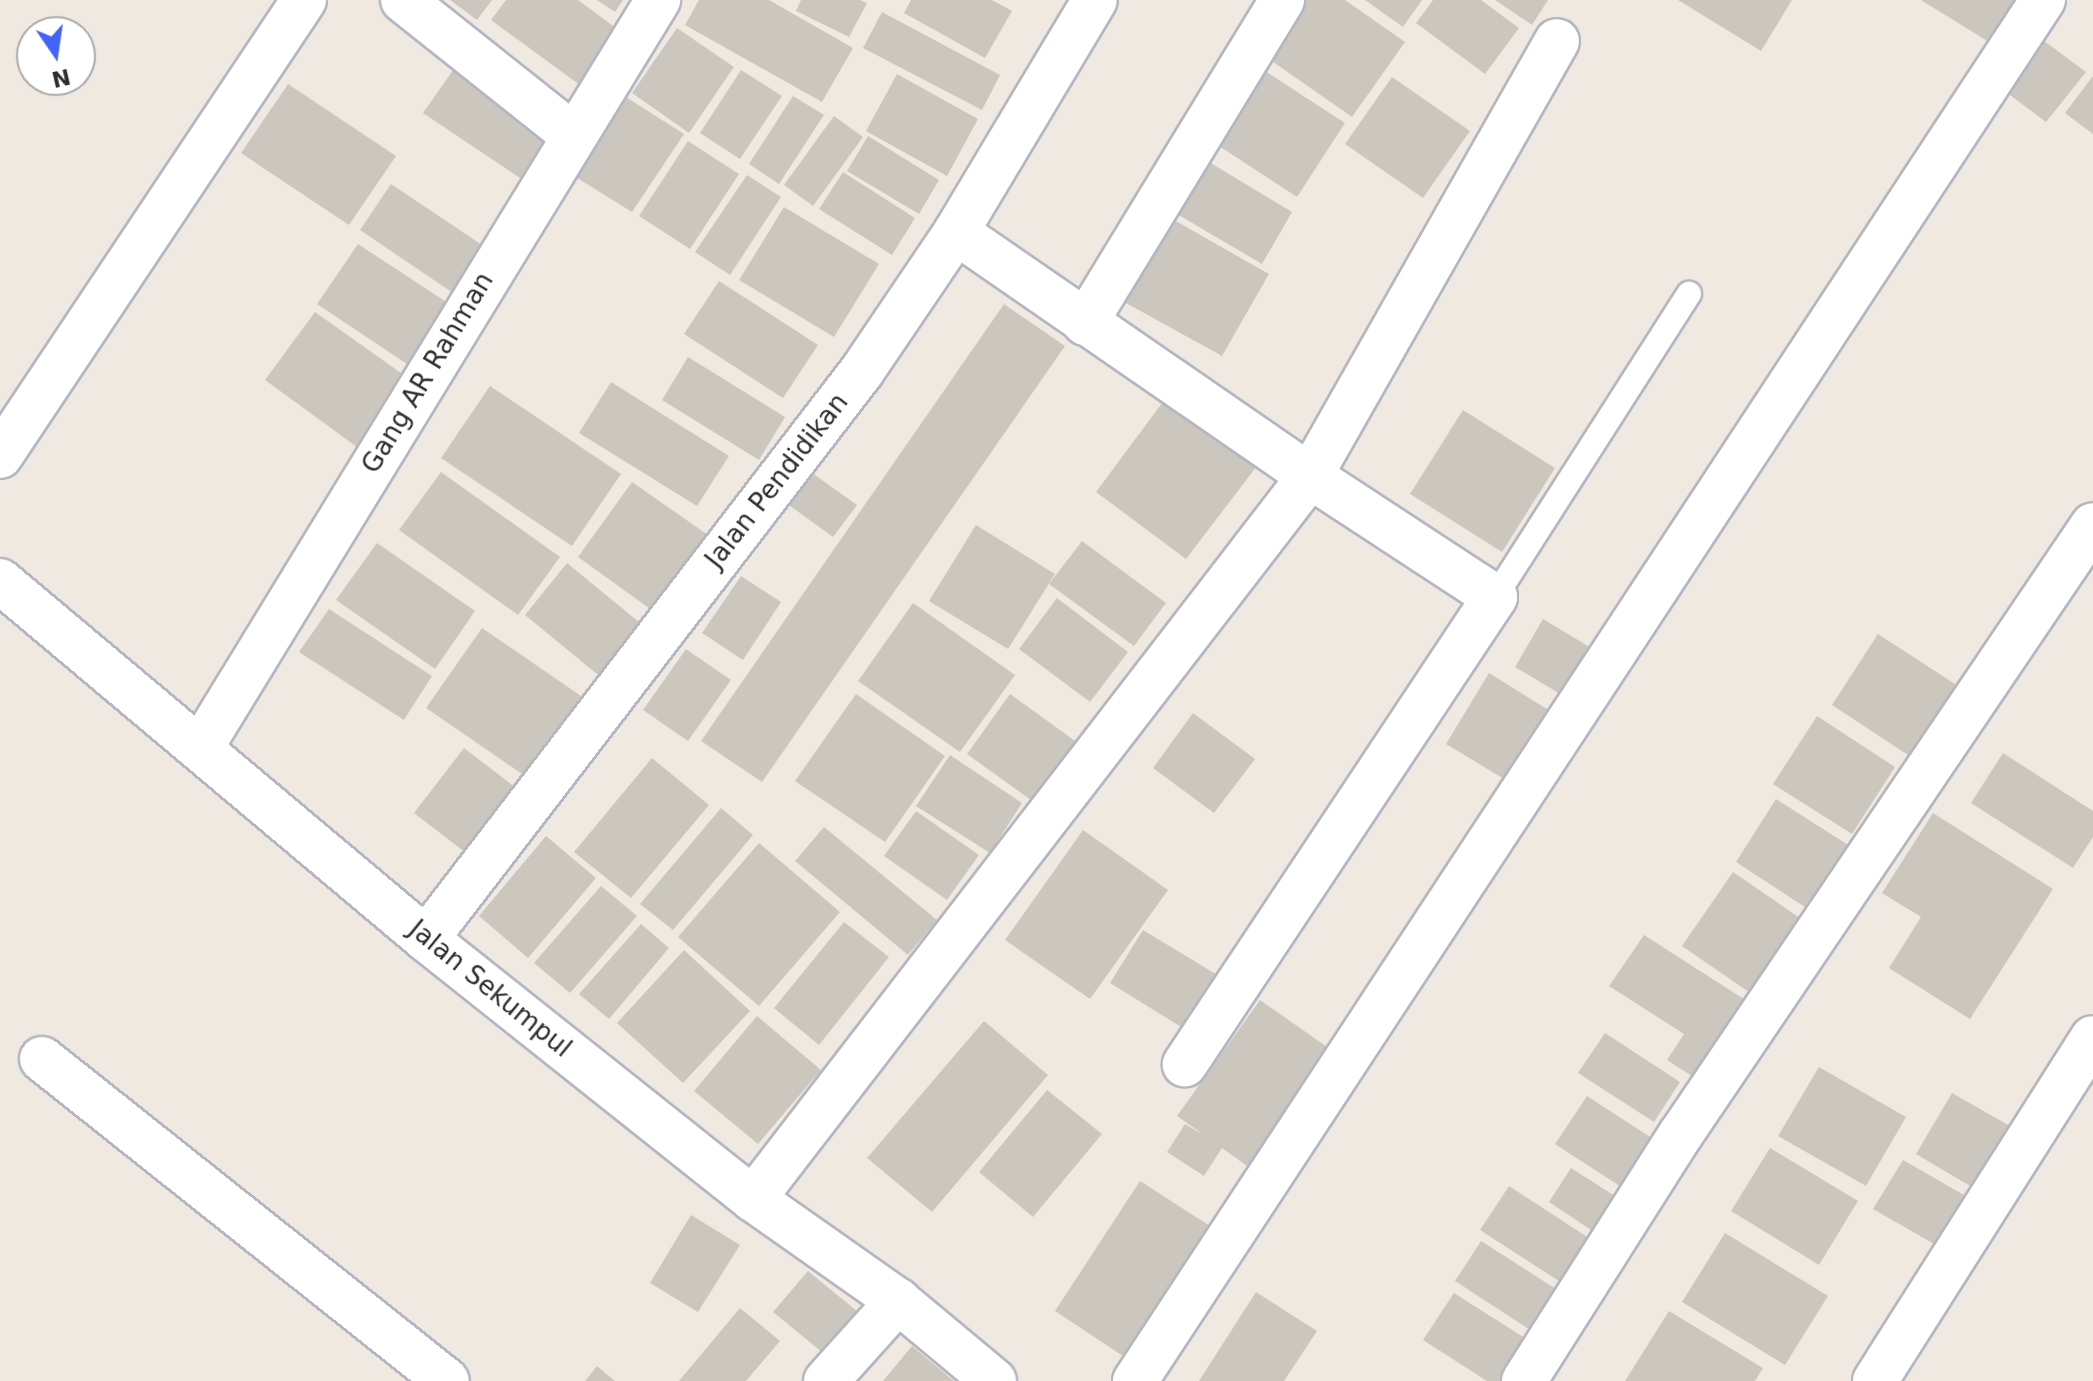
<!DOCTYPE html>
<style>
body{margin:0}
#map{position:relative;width:2093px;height:1381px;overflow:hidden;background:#efe9e1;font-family:"DejaVu Sans",sans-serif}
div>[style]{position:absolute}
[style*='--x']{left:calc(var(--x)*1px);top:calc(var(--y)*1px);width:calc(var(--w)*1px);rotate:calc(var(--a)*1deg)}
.building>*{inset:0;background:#cbc7bf}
.roads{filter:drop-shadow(2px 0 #b4b7c1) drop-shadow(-2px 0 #b4b7c1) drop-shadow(0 2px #b4b7c1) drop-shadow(0 -2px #b4b7c1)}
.service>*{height:24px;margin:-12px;padding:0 12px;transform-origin:12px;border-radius:12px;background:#fff}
.minor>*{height:44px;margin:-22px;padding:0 22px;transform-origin:22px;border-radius:22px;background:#fff}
.tertiary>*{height:44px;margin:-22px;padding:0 22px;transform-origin:22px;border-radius:22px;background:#fff}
.secondary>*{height:44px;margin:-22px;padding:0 22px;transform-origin:22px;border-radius:22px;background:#fff}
span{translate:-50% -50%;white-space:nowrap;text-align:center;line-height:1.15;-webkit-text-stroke:6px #fff;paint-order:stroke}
.street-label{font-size:26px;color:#2e2e2e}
.north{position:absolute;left:16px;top:16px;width:80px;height:80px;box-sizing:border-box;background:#fff;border:2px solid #ababab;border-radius:50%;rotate:167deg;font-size:22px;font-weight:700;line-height:32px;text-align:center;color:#2e2e2e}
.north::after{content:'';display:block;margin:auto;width:28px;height:36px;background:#4264fb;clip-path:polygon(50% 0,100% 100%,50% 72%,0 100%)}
</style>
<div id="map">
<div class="building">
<div style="clip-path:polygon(450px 0,492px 0,477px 20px)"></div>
<div style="clip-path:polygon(506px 0,578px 0,624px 34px,584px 88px,491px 20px)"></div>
<div style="clip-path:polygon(597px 0,623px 0,615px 12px)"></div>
<div style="clip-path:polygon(699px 0,769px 0,853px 48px,822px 102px,685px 25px)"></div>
<div style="clip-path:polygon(801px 0,860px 0,867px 3px,849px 37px,796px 11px)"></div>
<div style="clip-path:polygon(911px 0,992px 0,1012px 11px,985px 58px,904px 13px)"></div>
<div style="clip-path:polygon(1307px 0,1345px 0,1405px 42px,1352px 117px,1266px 57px)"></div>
<div style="clip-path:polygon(1365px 0,1422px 0,1403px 27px)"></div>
<div style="clip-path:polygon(1433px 0,1481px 0,1519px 28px,1485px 74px,1416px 23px)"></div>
<div style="clip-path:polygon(1495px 0,1548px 0,1532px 25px)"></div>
<div style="clip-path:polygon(1678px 0,1792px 0,1761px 51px)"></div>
<div style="clip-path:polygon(1921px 0,2026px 0,1997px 47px)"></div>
<div style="clip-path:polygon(882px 12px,1000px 75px,982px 110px,863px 48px)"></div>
<div style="clip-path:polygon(677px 28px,734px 67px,689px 133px,632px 93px)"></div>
<div style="clip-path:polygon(2036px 35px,2086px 72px,2046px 122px,1998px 86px)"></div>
<div style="clip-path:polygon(458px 63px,560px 133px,526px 182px,423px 113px)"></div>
<div style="clip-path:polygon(741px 70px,782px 96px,740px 159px,700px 133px)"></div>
<div style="clip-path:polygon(1265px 71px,1345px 123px,1297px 197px,1216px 144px)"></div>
<div style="clip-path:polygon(897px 74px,978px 119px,947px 176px,866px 131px)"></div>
<div style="clip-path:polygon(2093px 76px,2093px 134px,2065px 113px)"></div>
<div style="clip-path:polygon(1392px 77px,1470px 131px,1423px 198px,1345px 144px)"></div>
<div style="clip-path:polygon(288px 84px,396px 156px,349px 225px,241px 153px)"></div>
<div style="clip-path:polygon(793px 96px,824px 115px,779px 184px,749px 164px)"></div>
<div style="clip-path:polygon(626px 97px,684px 134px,632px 212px,574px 176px)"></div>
<div style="clip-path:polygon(834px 116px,863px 137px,813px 206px,784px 185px)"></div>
<div style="clip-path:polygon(868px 136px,939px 180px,919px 214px,847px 171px)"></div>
<div style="clip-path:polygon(688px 141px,739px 174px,690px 249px,639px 216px)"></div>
<div style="clip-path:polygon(1209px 162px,1292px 212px,1262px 264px,1177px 214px)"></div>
<div style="clip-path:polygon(843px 172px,915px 218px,892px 255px,819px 209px)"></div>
<div style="clip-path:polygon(747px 175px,781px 197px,730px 275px,695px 252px)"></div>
<div style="clip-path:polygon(391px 184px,485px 247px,453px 293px,360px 230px)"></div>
<div style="clip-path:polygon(784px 207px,879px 264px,834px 337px,739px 280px)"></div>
<div style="clip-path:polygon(1174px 220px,1269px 274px,1222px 356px,1126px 303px)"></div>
<div style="clip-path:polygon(358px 244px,451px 305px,410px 366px,317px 304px)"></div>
<div style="clip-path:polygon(719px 281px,818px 345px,783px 398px,684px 334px)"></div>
<div style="clip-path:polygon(1004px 304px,1065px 346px,762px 782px,701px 741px)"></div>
<div style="clip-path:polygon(315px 312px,408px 378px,357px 447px,265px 380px)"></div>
<div style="clip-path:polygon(688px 357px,785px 417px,759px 460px,662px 400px)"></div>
<div style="clip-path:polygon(611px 382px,729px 456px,697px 506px,579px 433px)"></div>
<div style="clip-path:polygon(490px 386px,621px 474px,572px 546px,441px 458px)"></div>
<div style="clip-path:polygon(1168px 395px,1260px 462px,1186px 559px,1096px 492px)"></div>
<div style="clip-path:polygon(1463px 410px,1555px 468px,1502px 552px,1410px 494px)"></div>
<div style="clip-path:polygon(805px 468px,857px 505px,833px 537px,782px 500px)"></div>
<div style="clip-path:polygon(441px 472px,560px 557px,518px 615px,399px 530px)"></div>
<div style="clip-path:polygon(632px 482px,708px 535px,653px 611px,578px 557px)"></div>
<div style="clip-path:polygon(976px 525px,1055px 574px,1008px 649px,929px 601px)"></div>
<div style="clip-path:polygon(1082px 541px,1166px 603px,1134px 646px,1049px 584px)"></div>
<div style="clip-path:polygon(377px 543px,475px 611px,435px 669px,336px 600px)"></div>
<div style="clip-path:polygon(567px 563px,645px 627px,603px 679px,525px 615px)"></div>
<div style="clip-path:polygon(741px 576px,781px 602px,743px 660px,702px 633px)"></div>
<div style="clip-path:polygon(1057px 598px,1128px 652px,1090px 702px,1019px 649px)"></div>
<div style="clip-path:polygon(913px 603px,1015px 675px,960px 752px,858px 681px)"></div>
<div style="clip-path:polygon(329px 609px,432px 676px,404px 720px,299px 652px)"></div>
<div style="clip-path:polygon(1543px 619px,1601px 654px,1572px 701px,1515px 667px)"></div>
<div style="clip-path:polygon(482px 628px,581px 696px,525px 776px,426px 708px)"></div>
<div style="clip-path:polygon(1878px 634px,1958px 686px,1911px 757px,1832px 705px)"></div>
<div style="clip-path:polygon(686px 649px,731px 680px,688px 741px,643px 710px)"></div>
<div style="clip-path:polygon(1489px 673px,1563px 719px,1519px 788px,1446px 744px)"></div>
<div style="clip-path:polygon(856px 694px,945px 756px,885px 842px,795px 781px)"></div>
<div style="clip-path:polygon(1010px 694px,1078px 743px,1035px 803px,967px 754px)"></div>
<div style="clip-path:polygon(1193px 713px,1255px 759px,1214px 813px,1153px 768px)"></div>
<div style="clip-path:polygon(1817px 716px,1895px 767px,1852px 834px,1773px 784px)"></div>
<div style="clip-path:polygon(464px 748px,520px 791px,470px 856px,414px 813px)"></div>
<div style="clip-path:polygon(2003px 753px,2093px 811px,2093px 837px,2073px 868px,1971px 803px)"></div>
<div style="clip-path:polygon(950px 755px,1022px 803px,990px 853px,916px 806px)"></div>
<div style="clip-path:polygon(652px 758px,709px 805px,631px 898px,574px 852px)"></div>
<div style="clip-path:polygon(1776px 799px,1853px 848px,1811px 911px,1736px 862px)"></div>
<div style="clip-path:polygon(721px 808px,753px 835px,673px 930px,640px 904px)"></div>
<div style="clip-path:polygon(916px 811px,979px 855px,947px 900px,884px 856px)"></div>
<div style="clip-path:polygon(1933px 813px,2053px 889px,1970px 1019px,1889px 968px,1921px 917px,1882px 893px)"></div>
<div style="clip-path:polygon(824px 827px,937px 920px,908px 955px,795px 861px)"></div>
<div style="clip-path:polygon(1083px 830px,1168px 890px,1090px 999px,1005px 940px)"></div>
<div style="clip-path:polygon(546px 836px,596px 878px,528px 958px,479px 916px)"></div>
<div style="clip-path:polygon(759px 843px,840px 912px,759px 1006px,678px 937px)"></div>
<div style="clip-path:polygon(1733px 872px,1810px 925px,1759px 999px,1682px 946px)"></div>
<div style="clip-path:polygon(601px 886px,637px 916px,570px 993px,534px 963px)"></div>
<div style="clip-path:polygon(844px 922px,889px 957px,819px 1045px,774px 1008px)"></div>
<div style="clip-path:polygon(641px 924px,669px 948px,609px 1019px,579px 994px)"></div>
<div style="clip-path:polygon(1143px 930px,1219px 976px,1186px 1030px,1110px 983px)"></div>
<div style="clip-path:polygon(1644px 935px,1750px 1003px,1709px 1087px,1667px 1060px,1684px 1034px,1609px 986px)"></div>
<div style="clip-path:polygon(684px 950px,750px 1011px,683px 1083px,617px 1023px)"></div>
<div style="clip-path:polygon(1260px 1000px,1330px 1049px,1247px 1166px,1222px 1148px,1204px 1176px,1167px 1152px,1185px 1124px,1204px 1135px,1177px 1116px)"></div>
<div style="clip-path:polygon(757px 1016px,821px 1070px,758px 1144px,694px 1091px)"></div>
<div style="clip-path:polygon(984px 1021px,1048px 1075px,932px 1212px,867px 1158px)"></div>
<div style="clip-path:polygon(1605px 1033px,1680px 1082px,1654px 1122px,1578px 1073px)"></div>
<div style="clip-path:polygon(1819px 1067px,1906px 1117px,1866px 1186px,1778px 1136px)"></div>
<div style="clip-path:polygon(1047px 1090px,1102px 1134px,1033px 1217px,979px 1172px)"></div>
<div style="clip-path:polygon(1952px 1093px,2024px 1134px,1987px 1196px,1916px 1154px)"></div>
<div style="clip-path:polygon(1587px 1096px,1664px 1146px,1632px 1194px,1555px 1144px)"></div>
<div style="clip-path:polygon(1770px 1148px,1858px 1201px,1819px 1265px,1731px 1211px)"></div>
<div style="clip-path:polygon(1903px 1160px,1978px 1203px,1948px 1252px,1873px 1209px)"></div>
<div style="clip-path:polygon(1571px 1168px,1626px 1203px,1603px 1238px,1549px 1202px)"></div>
<div style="clip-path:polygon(1140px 1181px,1221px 1233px,1135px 1364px,1055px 1311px)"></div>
<div style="clip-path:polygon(1509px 1186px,1595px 1242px,1565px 1285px,1480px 1230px)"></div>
<div style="clip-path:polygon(691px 1215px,740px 1245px,698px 1312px,650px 1283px)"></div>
<div style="clip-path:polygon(1725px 1233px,1828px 1296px,1785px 1365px,1682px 1302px)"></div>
<div style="clip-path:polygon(1481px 1241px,1564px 1294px,1538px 1335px,1455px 1281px)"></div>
<div style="clip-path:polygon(808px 1271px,869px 1321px,834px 1362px,773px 1312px)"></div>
<div style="clip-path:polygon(1256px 1292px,1317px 1331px,1284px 1381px,1199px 1381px)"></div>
<div style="clip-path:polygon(1454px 1293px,1531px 1342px,1505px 1381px,1487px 1381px,1423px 1340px)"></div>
<div style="clip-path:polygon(740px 1308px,780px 1341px,746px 1381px,679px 1381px)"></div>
<div style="clip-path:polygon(1669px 1311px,1763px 1368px,1755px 1381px,1625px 1381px)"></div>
<div style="clip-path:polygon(912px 1346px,954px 1381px,883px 1381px)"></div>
<div style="clip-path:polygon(597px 1366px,615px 1381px,585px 1381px)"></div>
</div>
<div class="roads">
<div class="service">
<div style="--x:1495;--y:597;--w:360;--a:-57.4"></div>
</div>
<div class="minor">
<div style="--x:403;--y:0;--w:217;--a:38.5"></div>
<div style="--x:956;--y:232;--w:430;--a:34.6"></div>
<div style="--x:1310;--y:476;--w:221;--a:33.2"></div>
<div style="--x:1495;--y:597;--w:561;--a:123.58"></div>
<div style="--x:1085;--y:323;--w:378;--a:-58.6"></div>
<div style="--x:0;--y:456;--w:548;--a:-56.31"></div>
<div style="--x:201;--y:747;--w:876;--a:-58.54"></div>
<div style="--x:42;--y:1059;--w:517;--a:38.49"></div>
<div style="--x:753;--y:1199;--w:913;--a:-52.39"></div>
<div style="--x:1310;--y:476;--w:500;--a:-60.41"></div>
<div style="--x:826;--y:1381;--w:108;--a:-48"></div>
<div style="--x:1135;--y:1381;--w:1653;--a:-56.68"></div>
<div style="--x:1524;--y:1381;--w:293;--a:-57.6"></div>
<div style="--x:1681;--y:1134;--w:735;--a:-55.92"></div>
<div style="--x:1875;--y:1381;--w:406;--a:-57.6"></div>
</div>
<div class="tertiary">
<div style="--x:426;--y:939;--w:716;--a:-52.49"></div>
<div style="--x:862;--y:371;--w:168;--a:-55.9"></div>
<div style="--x:956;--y:232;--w:270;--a:-59.1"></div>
</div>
<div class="secondary">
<div style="--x:0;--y:581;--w:556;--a:40.04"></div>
<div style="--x:426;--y:939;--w:418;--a:38.5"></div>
<div style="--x:753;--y:1199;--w:177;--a:35.1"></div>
<div style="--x:898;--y:1301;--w:125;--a:39.8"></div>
</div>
</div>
<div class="street-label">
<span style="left:428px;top:373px;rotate:-59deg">Gang AR Rahman</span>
<span style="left:777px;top:481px;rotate:-52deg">Jalan Pendidikan</span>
<span style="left:490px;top:989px;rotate:39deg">Jalan Sekumpul</span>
</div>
<div class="north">N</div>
</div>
